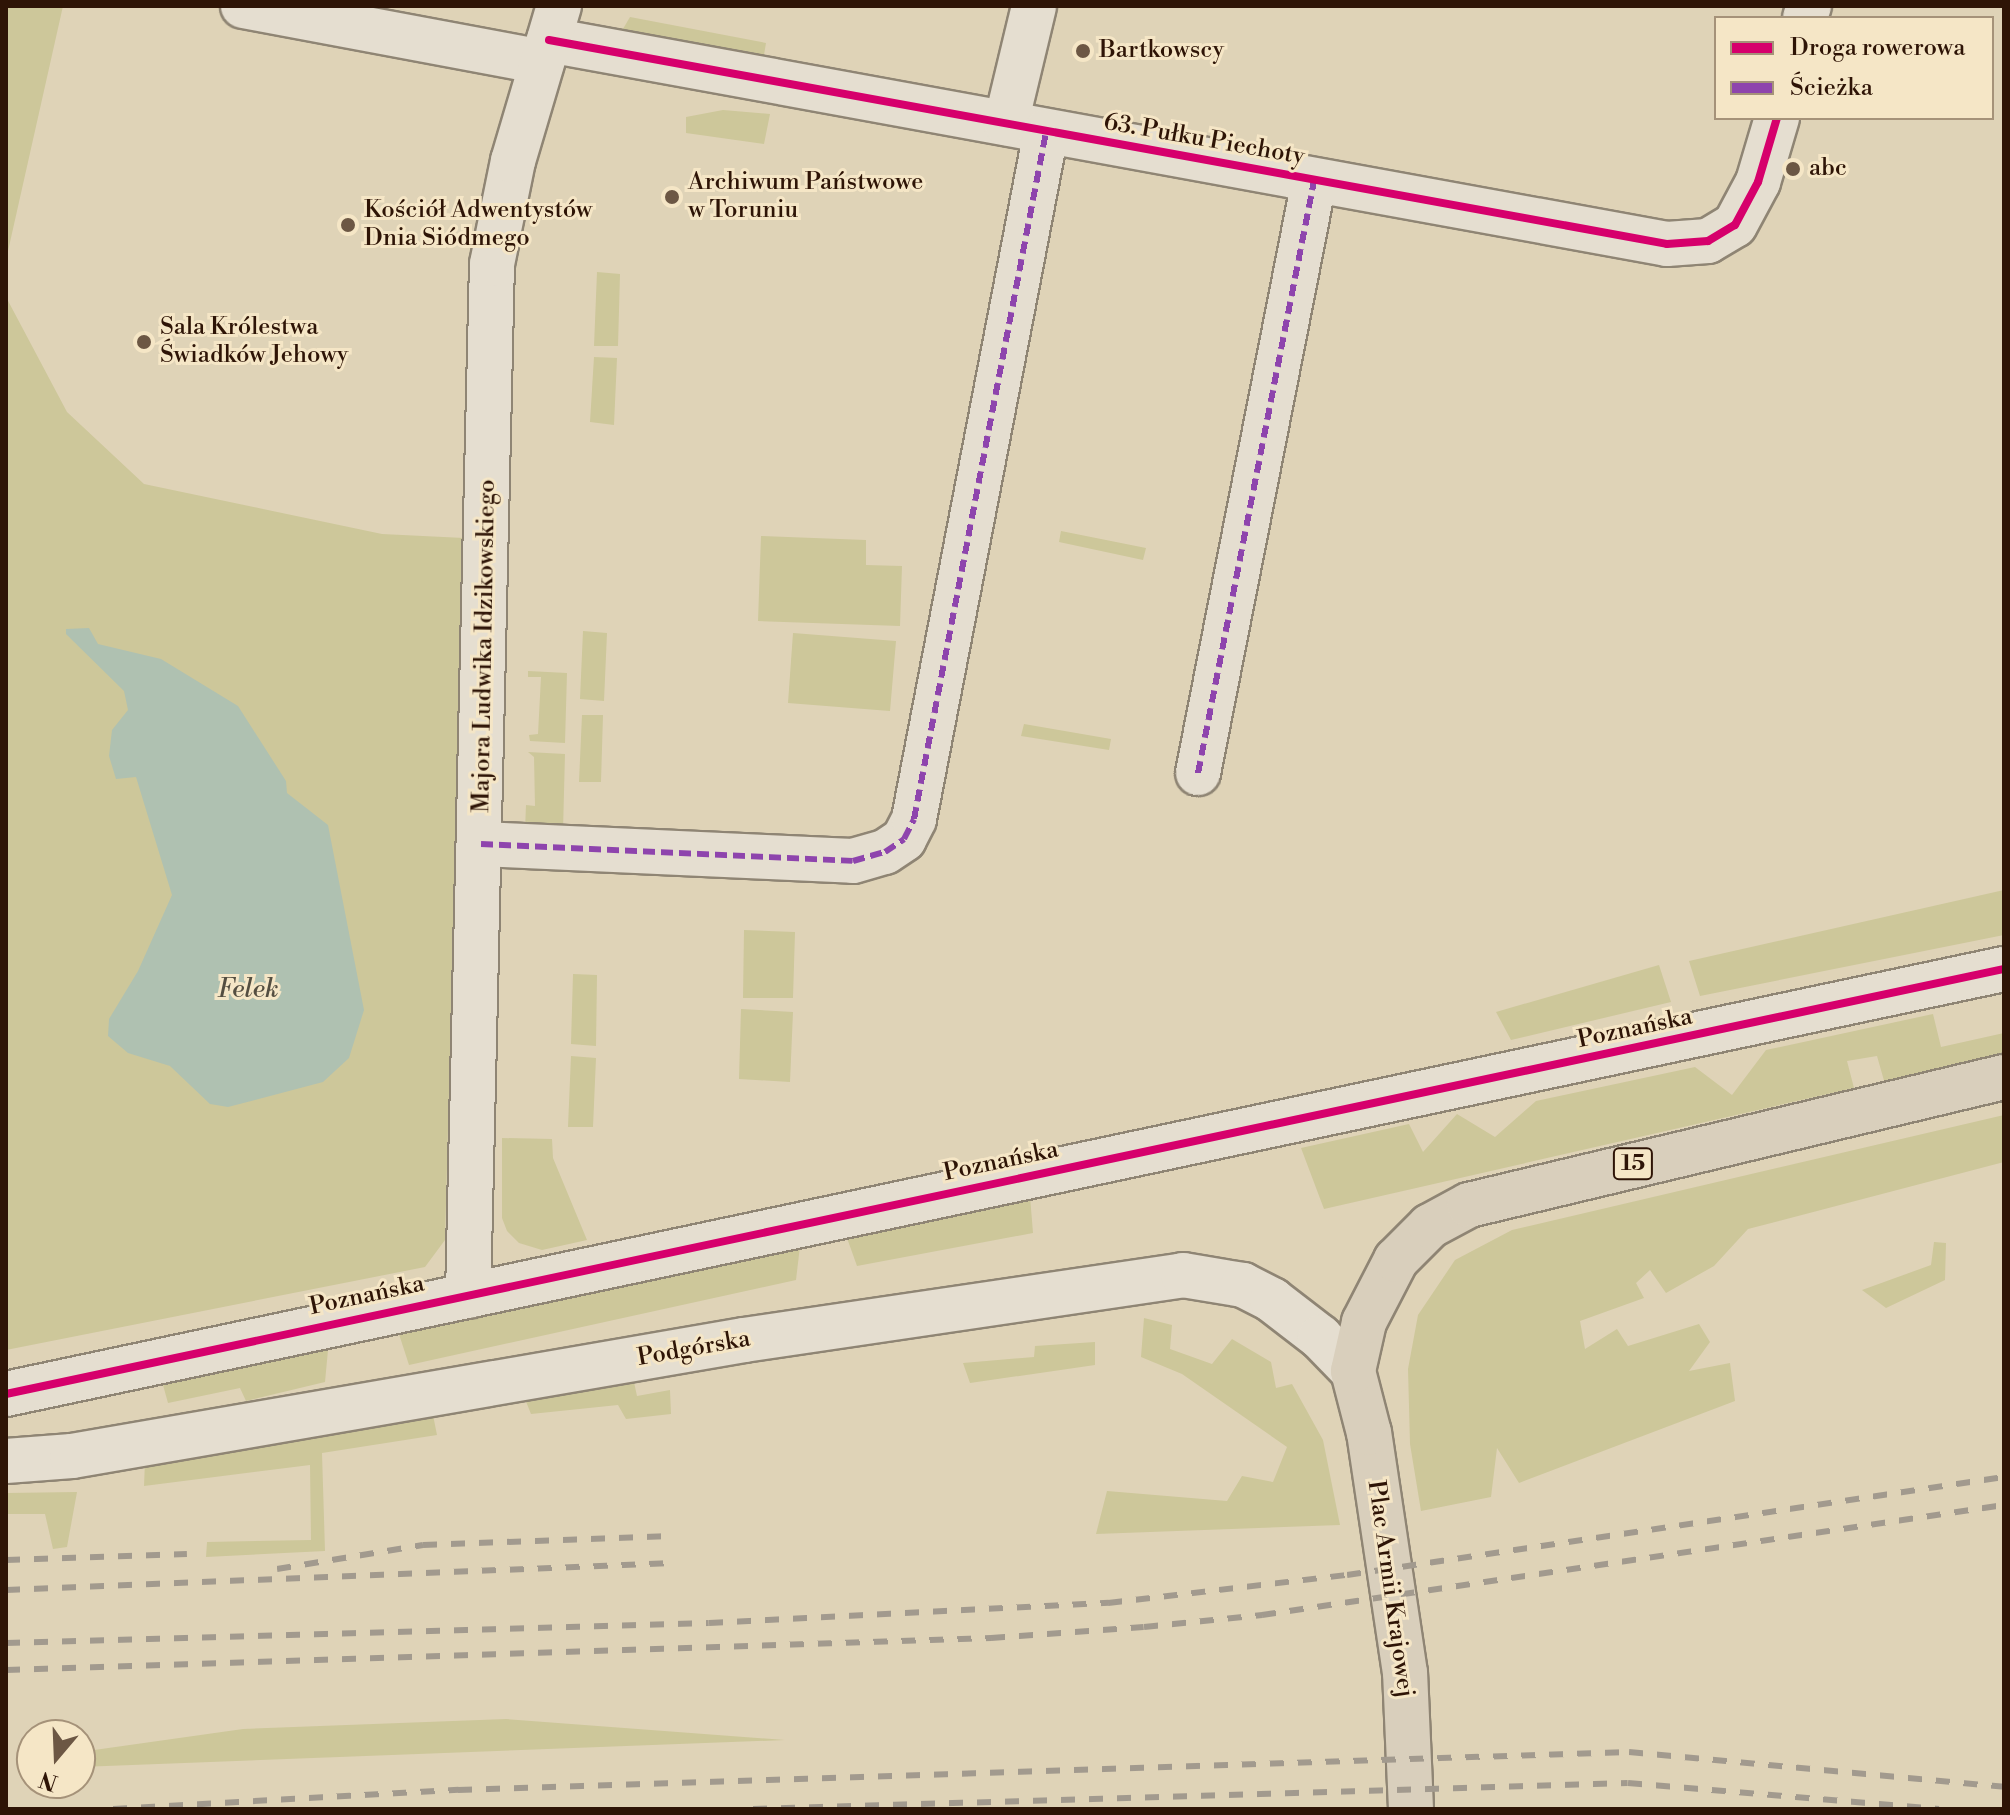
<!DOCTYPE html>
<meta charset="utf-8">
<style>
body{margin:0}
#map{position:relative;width:2010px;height:1815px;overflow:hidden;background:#dfd3b7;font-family:"Libre Bodoni",serif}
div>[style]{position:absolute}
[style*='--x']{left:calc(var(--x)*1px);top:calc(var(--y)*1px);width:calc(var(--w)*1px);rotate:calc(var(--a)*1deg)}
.green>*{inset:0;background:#cdc79a}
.water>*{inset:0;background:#afc1b1}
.roads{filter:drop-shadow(2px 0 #8f8574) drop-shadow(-2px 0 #8f8574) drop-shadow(0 2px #8f8574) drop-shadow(0 -2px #8f8574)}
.minor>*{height:44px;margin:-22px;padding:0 22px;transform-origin:22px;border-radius:22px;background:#e5ded0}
.major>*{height:44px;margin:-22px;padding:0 22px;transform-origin:22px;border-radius:22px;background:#d9cfbc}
.rail>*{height:6px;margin-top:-3px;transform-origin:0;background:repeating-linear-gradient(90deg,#a29a8e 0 14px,transparent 0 28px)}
.quiet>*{height:6px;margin-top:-3px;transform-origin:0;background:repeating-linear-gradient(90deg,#8e44ad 0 12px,transparent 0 18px)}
.cycleway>*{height:8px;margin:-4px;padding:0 4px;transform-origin:4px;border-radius:4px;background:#d6006c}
.dots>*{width:22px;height:22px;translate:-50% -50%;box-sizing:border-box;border:4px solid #f5e6c6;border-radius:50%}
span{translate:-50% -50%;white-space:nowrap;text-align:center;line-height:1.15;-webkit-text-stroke:6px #f5e6c6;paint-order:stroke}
.shield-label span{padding:2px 6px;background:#f5e6c6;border:2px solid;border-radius:6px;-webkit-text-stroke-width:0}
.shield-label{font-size:22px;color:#2e1406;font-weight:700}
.poi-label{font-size:24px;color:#2e1406}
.left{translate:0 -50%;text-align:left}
.street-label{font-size:24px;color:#2e1406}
.water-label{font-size:26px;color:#544e41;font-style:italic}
.frame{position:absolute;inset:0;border:8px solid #2e1406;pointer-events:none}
.legend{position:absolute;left:1714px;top:16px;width:280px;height:104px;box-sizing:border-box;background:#f5e6c6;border:2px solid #a59279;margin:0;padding:10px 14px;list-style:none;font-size:24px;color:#2e1406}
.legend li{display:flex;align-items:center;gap:16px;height:40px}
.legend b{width:40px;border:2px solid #a59279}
.north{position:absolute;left:16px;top:1719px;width:80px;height:80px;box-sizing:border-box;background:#f5e6c6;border:2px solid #a59279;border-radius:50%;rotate:199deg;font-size:22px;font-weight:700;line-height:32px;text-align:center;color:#2e1406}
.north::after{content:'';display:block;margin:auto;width:28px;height:36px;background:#6c5744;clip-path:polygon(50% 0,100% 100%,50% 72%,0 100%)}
</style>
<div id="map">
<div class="green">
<div style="clip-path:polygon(6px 6px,63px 6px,6px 260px)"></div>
<div style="clip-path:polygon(630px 17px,766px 43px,764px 55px,620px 34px)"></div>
<div style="clip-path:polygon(723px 110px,770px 114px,764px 144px,686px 133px,686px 117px)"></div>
<div style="clip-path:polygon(597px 272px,620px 274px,618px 346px,594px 346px)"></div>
<div style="clip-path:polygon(6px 297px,67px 412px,144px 484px,382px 534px,464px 538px,445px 1240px,425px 1267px,6px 1350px)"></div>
<div style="clip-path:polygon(594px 357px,617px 358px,614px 425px,590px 422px)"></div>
<div style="clip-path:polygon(1061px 531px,1146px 548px,1143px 560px,1059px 542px)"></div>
<div style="clip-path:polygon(761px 536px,866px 540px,866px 565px,902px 566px,900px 626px,758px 621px)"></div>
<div style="clip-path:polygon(583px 631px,607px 633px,604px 701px,580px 699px)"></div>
<div style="clip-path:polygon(793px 633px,896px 641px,890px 711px,788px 703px)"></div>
<div style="clip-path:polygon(528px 671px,567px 673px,565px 743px,530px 741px,529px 735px,538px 734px,541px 677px,528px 677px)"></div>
<div style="clip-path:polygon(582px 715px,603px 715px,601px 782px,579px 782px)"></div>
<div style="clip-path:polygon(1024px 724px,1111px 739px,1109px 750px,1021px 736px)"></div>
<div style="clip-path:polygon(528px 752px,565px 754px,563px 831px,525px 830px,526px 805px,535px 806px,534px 757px)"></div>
<div style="clip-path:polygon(2004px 890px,2004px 935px,1700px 996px,1689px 961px)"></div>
<div style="clip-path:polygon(744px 930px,795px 932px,793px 998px,743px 998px)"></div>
<div style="clip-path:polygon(1659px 965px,1671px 1002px,1511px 1040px,1496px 1012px)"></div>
<div style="clip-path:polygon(573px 974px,597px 975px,596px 1046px,571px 1044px)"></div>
<div style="clip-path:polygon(741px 1009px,793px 1012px,790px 1082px,739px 1079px)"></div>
<div style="clip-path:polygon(1933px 1014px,1941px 1047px,2004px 1033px,2004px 1052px,1885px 1084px,1877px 1056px,1847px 1061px,1854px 1088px,1324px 1209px,1301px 1148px,1409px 1124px,1423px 1152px,1457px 1114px,1495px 1137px,1536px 1101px,1695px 1067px,1732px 1095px,1766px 1050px)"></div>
<div style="clip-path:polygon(571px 1056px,596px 1058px,593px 1127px,568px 1127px)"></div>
<div style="clip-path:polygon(2004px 1115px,2004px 1162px,1748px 1229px,1714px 1266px,1666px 1293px,1650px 1270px,1636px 1283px,1644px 1298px,1580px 1321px,1585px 1349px,1617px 1329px,1628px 1346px,1699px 1324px,1710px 1342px,1689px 1371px,1730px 1363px,1735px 1401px,1519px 1483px,1497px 1448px,1491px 1497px,1421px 1511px,1410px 1444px,1408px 1369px,1418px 1315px,1455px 1260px,1512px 1230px)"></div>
<div style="clip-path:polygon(502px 1138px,552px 1139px,553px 1158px,587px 1240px,542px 1250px,519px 1243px,507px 1231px,502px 1218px)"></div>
<div style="clip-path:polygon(1030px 1196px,1033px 1233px,857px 1266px,847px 1238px)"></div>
<div style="clip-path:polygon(1934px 1242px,1946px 1243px,1945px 1280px,1886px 1308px,1862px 1290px,1931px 1265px)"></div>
<div style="clip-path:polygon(800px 1246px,796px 1280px,409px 1365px,398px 1331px)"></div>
<div style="clip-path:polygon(1144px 1318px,1172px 1325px,1170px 1349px,1212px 1364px,1232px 1339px,1271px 1362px,1276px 1388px,1292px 1384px,1323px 1440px,1340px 1525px,1096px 1534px,1107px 1491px,1227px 1501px,1242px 1476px,1273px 1482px,1287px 1447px,1182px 1374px,1141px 1357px)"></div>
<div style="clip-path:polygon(1095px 1342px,1095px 1365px,970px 1383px,963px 1363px,1034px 1357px,1035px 1346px)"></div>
<div style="clip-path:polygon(328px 1350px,325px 1382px,246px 1401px,240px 1388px,168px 1403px,163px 1385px)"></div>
<div style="clip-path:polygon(632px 1373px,637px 1396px,670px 1390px,671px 1414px,626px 1419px,618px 1405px,531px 1414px,521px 1389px)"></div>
<div style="clip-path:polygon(432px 1410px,437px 1435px,322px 1453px,325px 1551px,206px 1557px,207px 1542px,311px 1540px,310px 1465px,144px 1486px,145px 1461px)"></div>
<div style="clip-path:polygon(77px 1492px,67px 1547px,53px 1549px,45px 1514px,6px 1514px,6px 1493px)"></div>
<div style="clip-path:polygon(506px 1719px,785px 1740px,80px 1767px,80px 1752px,243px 1729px)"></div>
</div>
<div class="water">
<div style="clip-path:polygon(89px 628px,98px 644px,161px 659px,238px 706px,286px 781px,287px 793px,328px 825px,364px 1010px,349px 1058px,323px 1082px,228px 1107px,210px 1104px,170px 1066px,128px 1053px,108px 1036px,109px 1019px,138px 971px,172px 895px,136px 777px,116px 779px,109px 756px,112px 730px,128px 710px,124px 691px,66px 634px,66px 629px)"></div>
</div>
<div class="roads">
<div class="minor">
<div style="--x:243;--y:6;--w:304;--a:10.6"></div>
<div style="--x:1805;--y:18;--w:13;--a:-72"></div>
<div style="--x:549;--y:40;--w:1136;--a:10.34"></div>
<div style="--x:1667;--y:244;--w:41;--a:-4.2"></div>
<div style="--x:1708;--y:241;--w:31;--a:-31"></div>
<div style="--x:1735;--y:225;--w:49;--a:-61.9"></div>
<div style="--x:1758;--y:182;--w:67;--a:-73.5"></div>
<div style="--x:1006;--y:123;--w:120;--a:-76.5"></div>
<div style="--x:1198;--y:773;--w:603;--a:-78.91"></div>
<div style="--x:481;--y:844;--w:372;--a:2.6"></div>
<div style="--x:853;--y:861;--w:33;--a:-16"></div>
<div style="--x:885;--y:852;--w:23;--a:-34"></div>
<div style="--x:904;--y:839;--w:22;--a:-63"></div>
<div style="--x:914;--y:819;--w:700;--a:-79.12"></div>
<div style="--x:468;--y:1296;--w:1032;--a:-88.67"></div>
<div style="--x:492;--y:264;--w:105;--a:-78.5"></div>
<div style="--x:513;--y:161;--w:162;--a:-73.5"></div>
<div style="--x:6;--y:1394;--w:2043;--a:-12.01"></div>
<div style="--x:6;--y:1461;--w:66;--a:-4.3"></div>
<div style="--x:72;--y:1456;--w:682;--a:-9.79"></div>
<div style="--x:744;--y:1340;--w:444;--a:-8.4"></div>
<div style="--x:1183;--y:1275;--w:61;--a:9.5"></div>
<div style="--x:1243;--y:1285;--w:33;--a:27"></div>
<div style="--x:1272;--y:1300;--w:61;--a:37.6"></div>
<div style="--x:1320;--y:1337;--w:47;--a:45.9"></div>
</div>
<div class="major">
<div style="--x:1411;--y:1809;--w:136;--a:-92.5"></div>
<div style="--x:1405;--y:1673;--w:243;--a:-98.5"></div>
<div style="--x:1369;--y:1433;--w:64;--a:-104.5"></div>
<div style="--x:1353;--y:1371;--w:50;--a:-77.3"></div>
<div style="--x:1364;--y:1322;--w:70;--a:-62.7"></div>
<div style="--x:1396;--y:1260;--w:48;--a:-45"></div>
<div style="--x:1430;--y:1226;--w:44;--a:-28.3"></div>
<div style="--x:1469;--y:1205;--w:550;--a:-13.46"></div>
</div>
</div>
<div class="rail">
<div style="--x:6;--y:1560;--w:181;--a:-1.9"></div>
<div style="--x:277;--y:1569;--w:148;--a:-9.3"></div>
<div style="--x:423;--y:1545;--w:248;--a:-2.1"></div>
<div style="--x:6;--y:1590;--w:667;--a:-2.32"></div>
<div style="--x:6;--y:1643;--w:703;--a:-1.63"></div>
<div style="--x:709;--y:1623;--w:400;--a:-2.9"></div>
<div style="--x:1108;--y:1603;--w:241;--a:-6.7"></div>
<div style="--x:1347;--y:1575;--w:664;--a:-8.48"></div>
<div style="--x:6;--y:1670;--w:986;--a:-1.86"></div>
<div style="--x:991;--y:1638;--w:153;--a:-4.1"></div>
<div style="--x:1144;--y:1627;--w:119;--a:-5.8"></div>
<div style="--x:1262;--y:1615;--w:750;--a:-8.43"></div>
<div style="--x:113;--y:1809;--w:346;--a:-3.2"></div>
<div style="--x:458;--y:1790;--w:1172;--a:-1.86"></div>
<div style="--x:1629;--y:1752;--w:377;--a:5.3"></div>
<div style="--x:753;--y:1809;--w:875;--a:-1.7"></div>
<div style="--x:1628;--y:1783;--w:312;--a:4.8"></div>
</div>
<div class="quiet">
<div style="--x:1198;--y:773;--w:603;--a:-78.91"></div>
<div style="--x:481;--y:844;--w:372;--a:2.6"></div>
<div style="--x:853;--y:861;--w:33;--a:-16"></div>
<div style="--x:885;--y:852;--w:23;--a:-34"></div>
<div style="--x:904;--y:839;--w:22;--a:-63"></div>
<div style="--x:914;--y:819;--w:700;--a:-79.12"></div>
</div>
<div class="cycleway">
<div style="--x:549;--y:40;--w:1136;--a:10.34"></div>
<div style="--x:1667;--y:244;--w:41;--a:-4.2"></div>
<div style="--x:1708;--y:241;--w:31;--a:-31"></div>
<div style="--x:1735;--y:225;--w:49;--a:-61.9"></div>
<div style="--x:1758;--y:182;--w:67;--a:-73.5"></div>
<div style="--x:6;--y:1394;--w:2043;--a:-12.01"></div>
</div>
<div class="dots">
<div style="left:1083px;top:51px;background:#6c5744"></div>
<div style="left:1793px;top:169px;background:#6c5744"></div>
<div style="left:672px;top:197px;background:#6c5744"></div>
<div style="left:348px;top:225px;background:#6c5744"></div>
<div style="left:144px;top:342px;background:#6c5744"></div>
</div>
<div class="shield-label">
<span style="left:1633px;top:1164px">15</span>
</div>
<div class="poi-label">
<span class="left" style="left:1099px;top:51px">Bartkowscy</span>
<span class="left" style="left:1809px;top:169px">abc</span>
<span class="left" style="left:688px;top:197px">Archiwum Państwowe<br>w Toruniu</span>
<span class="left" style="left:364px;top:225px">Kościół Adwentystów<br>Dnia Siódmego</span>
<span class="left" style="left:160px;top:342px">Sala Królestwa<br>Świadków Jehowy</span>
</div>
<div class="street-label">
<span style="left:1204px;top:140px;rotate:10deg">63. Pułku Piechoty</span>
<span style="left:485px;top:646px;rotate:-89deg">Majora Ludwika Idzikowskiego</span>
<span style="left:1635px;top:1029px;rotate:-12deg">Poznańska</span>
<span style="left:1001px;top:1162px;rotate:-12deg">Poznańska</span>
<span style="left:367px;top:1296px;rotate:-12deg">Poznańska</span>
<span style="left:694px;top:1349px;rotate:-10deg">Podgórska</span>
<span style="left:1390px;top:1589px;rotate:82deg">Plac Armii Krajowej</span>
</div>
<div class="water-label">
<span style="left:248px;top:990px">Felek</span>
</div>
<div class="frame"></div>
<ul class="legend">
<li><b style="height:10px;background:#d6006c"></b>Droga rowerowa</li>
<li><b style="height:10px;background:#8e44ad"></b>Ścieżka</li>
</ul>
<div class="north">N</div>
</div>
